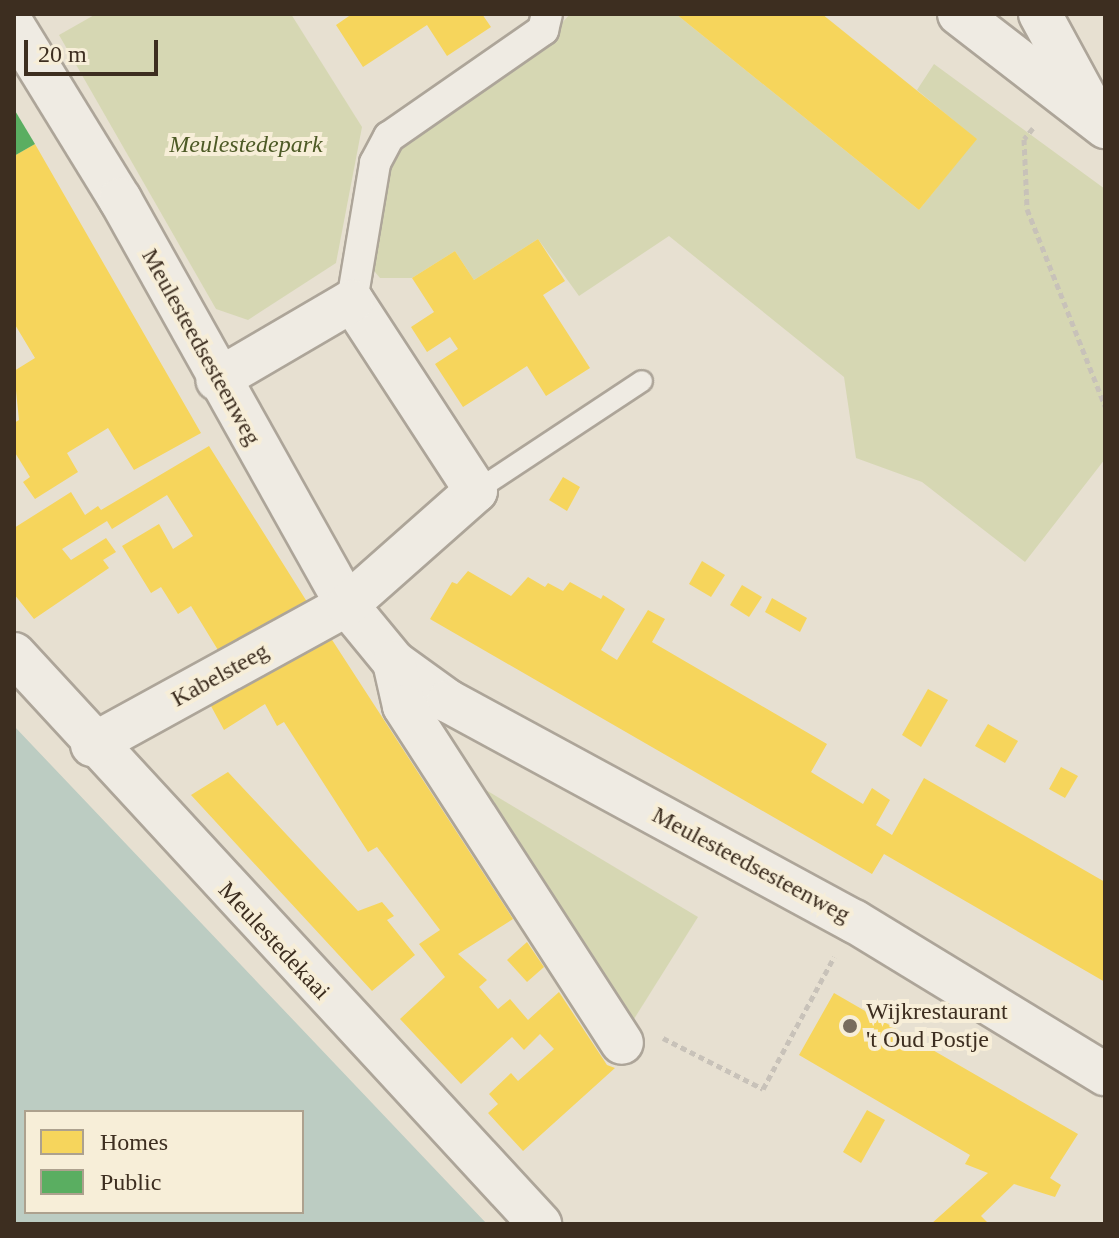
<!DOCTYPE html>
<style>
body{margin:0}
#map{position:relative;width:1119px;height:1238px;overflow:hidden;background:#e7e0d1;font-family:"Times New Roman",serif}
div>[style]{position:absolute}
[style*='--x']{left:calc(var(--x)*1px);top:calc(var(--y)*1px);width:calc(var(--w)*1px);rotate:calc(var(--a)*1deg)}
.green>*{inset:0;background:#d6d7b3}
.water>*{inset:0;background:#bcccc2}
.homes>*{inset:0;background:#f6d55c}
.public>*{inset:0;background:#5aae61}
.path>*{height:5px;margin-top:-2.5px;transform-origin:0;background:repeating-linear-gradient(90deg,#c8c2b9 0 6px,transparent 0 10px)}
.roads{filter:drop-shadow(2px 0 #ada599) drop-shadow(-2px 0 #ada599) drop-shadow(0 2px #ada599) drop-shadow(0 -2px #ada599)}
.service>*{height:20px;margin:-10px;padding:0 10px;transform-origin:10px;border-radius:10px;background:#efebe3}
.pedestrian>*{height:30px;margin:-15px;padding:0 15px;transform-origin:15px;border-radius:15px;background:#efebe3}
.minor>*{height:42px;margin:-21px;padding:0 21px;transform-origin:21px;border-radius:21px;background:#efebe3}
.dots>*{width:22px;height:22px;translate:-50% -50%;box-sizing:border-box;border:4px solid #f7eed8;border-radius:50%}
span{translate:-50% -50%;white-space:nowrap;text-align:center;line-height:1.15;-webkit-text-stroke:8px #f7eed8;paint-order:stroke}
.park-label{font-size:24px;color:#4d5a26;font-style:italic}
.street-label{font-size:24px;color:#3d2e20}
.poi-label{font-size:24px;color:#3d2e20}
.left{translate:0 -50%;text-align:left}
.frame{position:absolute;inset:0;border:16px solid #3d2e20;pointer-events:none}
.legend{position:absolute;left:24px;top:1110px;width:280px;height:104px;box-sizing:border-box;background:#f7eed8;border:2px solid #ada18e;margin:0;padding:10px 14px;list-style:none;font-size:24px;color:#3d2e20}
.legend li{display:flex;align-items:center;gap:16px;height:40px}
.legend b{width:40px;border:2px solid #ada18e}
.scale{position:absolute;left:24px;top:40px;width:134px;height:36px;box-sizing:border-box;border:4px solid #3d2e20;border-top:0;padding-left:10px;font-size:24px;line-height:28px;white-space:nowrap;color:#3d2e20;-webkit-text-stroke:6px #f7eed8;paint-order:stroke}
</style>
<div id="map">
<div class="green">
<div style="clip-path:polygon(96px 14px,291px 14px,362px 127px,336px 263px,248px 320px,216px 309px,59px 35px)"></div>
<div style="clip-path:polygon(570px 14px,676px 14px,919px 210px,976px 139px,917px 90px,934px 64px,1105px 189px,1105px 459px,1025px 562px,922px 482px,856px 458px,844px 377px,669px 236px,579px 296px,538px 239px,474px 280px,455px 251px,412px 278px,380px 278px,370px 266px,397px 143px,535px 53px)"></div>
<div style="clip-path:polygon(486px 790px,698px 917px,634px 1019px)"></div>
</div>
<div class="water">
<div style="clip-path:polygon(evenodd,14px 726px,487px 1224px,14px 1224px,14px 726px,26px 1112px,302px 1112px,302px 1212px,26px 1212px,26px 1112px)"></div>
</div>
<div class="homes">
<div style="clip-path:polygon(352px 14px,482px 14px,491px 27px,447px 56px,427px 25px,363px 67px,336px 25px)"></div>
<div style="clip-path:polygon(676px 14px,822px 14px,977px 139px,919px 210px)"></div>
<div style="clip-path:polygon(35px 144px,201px 433px,134px 470px,108px 428px,67px 453px,78px 472px,35px 499px,23px 482px,30px 477px,14px 451px,14px 423px,19px 420px,14px 371px,35px 358px,14px 323px,14px 156px)"></div>
<div style="clip-path:polygon(538px 239px,565px 281px,543px 295px,590px 368px,546px 396px,527px 366px,463px 407px,435px 364px,458px 349px,450px 337px,427px 352px,411px 327px,434px 312px,412px 278px,455px 251px,474px 280px)"></div>
<div style="clip-path:polygon(209px 446px,309px 605px,221px 655px,191px 606px,178px 614px,161px 587px,151px 593px,122px 546px,159px 524px,173px 549px,193px 536px,167px 495px,112px 529px,107px 521px,62px 549px,71px 560px,106px 538px,116px 552px,103px 560px,109px 568px,34px 619px,14px 594px,14px 528px,71px 492px,85px 515px,98px 506px,101px 510px)"></div>
<div style="clip-path:polygon(563px 477px,580px 487px,567px 511px,549px 500px)"></div>
<div style="clip-path:polygon(702px 561px,725px 575px,711px 597px,689px 584px)"></div>
<div style="clip-path:polygon(468px 571px,511px 596px,528px 577px,545px 587px,548px 583px,563px 591px,570px 582px,601px 599px,603px 595px,625px 609px,601px 650px,617px 660px,648px 610px,665px 619px,652px 642px,827px 744px,811px 772px,863px 804px,872px 788px,890px 800px,876px 825px,892px 835px,924px 778px,1105px 882px,1105px 982px,884px 854px,872px 874px,430px 619px,452px 582px,457px 584px)"></div>
<div style="clip-path:polygon(742px 585px,762px 597px,749px 617px,730px 605px)"></div>
<div style="clip-path:polygon(772px 598px,807px 618px,800px 632px,765px 612px)"></div>
<div style="clip-path:polygon(325px 629px,513px 919px,458px 954px,487px 980px,479px 987px,498px 1009px,510px 999px,528px 1020px,559px 992px,607px 1065px,615px 1068px,523px 1151px,488px 1113px,498px 1104px,489px 1094px,511px 1073px,518px 1081px,554px 1049px,540px 1034px,524px 1050px,512px 1037px,461px 1084px,400px 1019px,445px 977px,419px 944px,440px 930px,377px 847px,368px 852px,284px 722px,277px 726px,265px 704px,224px 730px,205px 695px)"></div>
<div style="clip-path:polygon(928px 689px,948px 700px,921px 747px,902px 735px)"></div>
<div style="clip-path:polygon(988px 724px,1018px 741px,1005px 763px,975px 746px)"></div>
<div style="clip-path:polygon(1061px 767px,1078px 776px,1065px 798px,1049px 789px)"></div>
<div style="clip-path:polygon(228px 772px,358px 911px,382px 902px,394px 916px,387px 920px,415px 955px,372px 991px,191px 795px)"></div>
<div style="clip-path:polygon(527px 942px,544px 967px,527px 982px,507px 960px)"></div>
<div style="clip-path:polygon(834px 993px,1078px 1134px,1050px 1178px,1061px 1185px,1055px 1197px,1014px 1184px,981px 1216px,989px 1224px,931px 1224px,988px 1173px,965px 1164px,970px 1155px,799px 1055px)"></div>
<div style="clip-path:polygon(867px 1110px,885px 1120px,861px 1163px,843px 1152px)"></div>
</div>
<div class="public">
<div style="clip-path:polygon(14px 109px,35px 144px,14px 156px)"></div>
</div>
<div class="path">
<div style="--x:1033;--y:128;--w:14;--a:129"></div>
<div style="--x:1024;--y:139;--w:70;--a:87.5"></div>
<div style="--x:1027;--y:209;--w:212;--a:68.4"></div>
<div style="--x:663;--y:1038;--w:112;--a:27"></div>
<div style="--x:763;--y:1089;--w:150;--a:-61.7"></div>
</div>
<div class="roads">
<div class="service">
<div style="--x:476;--y:491;--w:199;--a:-33.5"></div>
</div>
<div class="pedestrian">
<div style="--x:352;--y:301;--w:140;--a:-80.5"></div>
<div style="--x:375;--y:163;--w:30;--a:-62"></div>
<div style="--x:389;--y:137;--w:188;--a:-34.8"></div>
<div style="--x:543;--y:30;--w:16;--a:-76"></div>
</div>
<div class="minor">
<div style="--x:959;--y:14;--w:185;--a:37.7"></div>
<div style="--x:1040;--y:14;--w:107;--a:61.5"></div>
<div style="--x:14;--y:27;--w:202;--a:58.4"></div>
<div style="--x:120;--y:199;--w:465;--a:60.8"></div>
<div style="--x:347;--y:605;--w:74;--a:50.5"></div>
<div style="--x:394;--y:662;--w:67;--a:35.8"></div>
<div style="--x:448;--y:701;--w:462;--a:28.5"></div>
<div style="--x:854;--y:921;--w:294;--a:31.4"></div>
<div style="--x:14;--y:654;--w:776;--a:47.3"></div>
<div style="--x:394;--y:662;--w:45;--a:77.2"></div>
<div style="--x:404;--y:706;--w:401;--a:57.1"></div>
<div style="--x:92;--y:745;--w:291;--a:-28.8"></div>
<div style="--x:347;--y:605;--w:172;--a:-41.5"></div>
<div style="--x:476;--y:491;--w:227;--a:-123.1"></div>
<div style="--x:352;--y:301;--w:156;--a:149.7"></div>
</div>
</div>
<div class="dots">
<div style="left:850px;top:1026px;background:#786c5e"></div>
</div>
<div class="park-label">
<span style="left:246px;top:145px">Meulestedepark</span>
</div>
<div class="street-label">
<span style="left:201px;top:347px;rotate:61deg">Meulesteedsesteenweg</span>
<span style="left:220px;top:675px;rotate:-29deg">Kabelsteeg</span>
<span style="left:751px;top:865px;rotate:28deg">Meulesteedsesteenweg</span>
<span style="left:274px;top:941px;rotate:47deg">Meulestedekaai</span>
</div>
<div class="poi-label">
<span class="left" style="left:866px;top:1026px">Wijkrestaurant<br>'t Oud Postje</span>
</div>
<div class="frame"></div>
<ul class="legend">
<li><b style="height:22px;background:#f6d55c"></b>Homes</li>
<li><b style="height:22px;background:#5aae61"></b>Public</li>
</ul>
<div class="scale">20 m</div>
</div>
